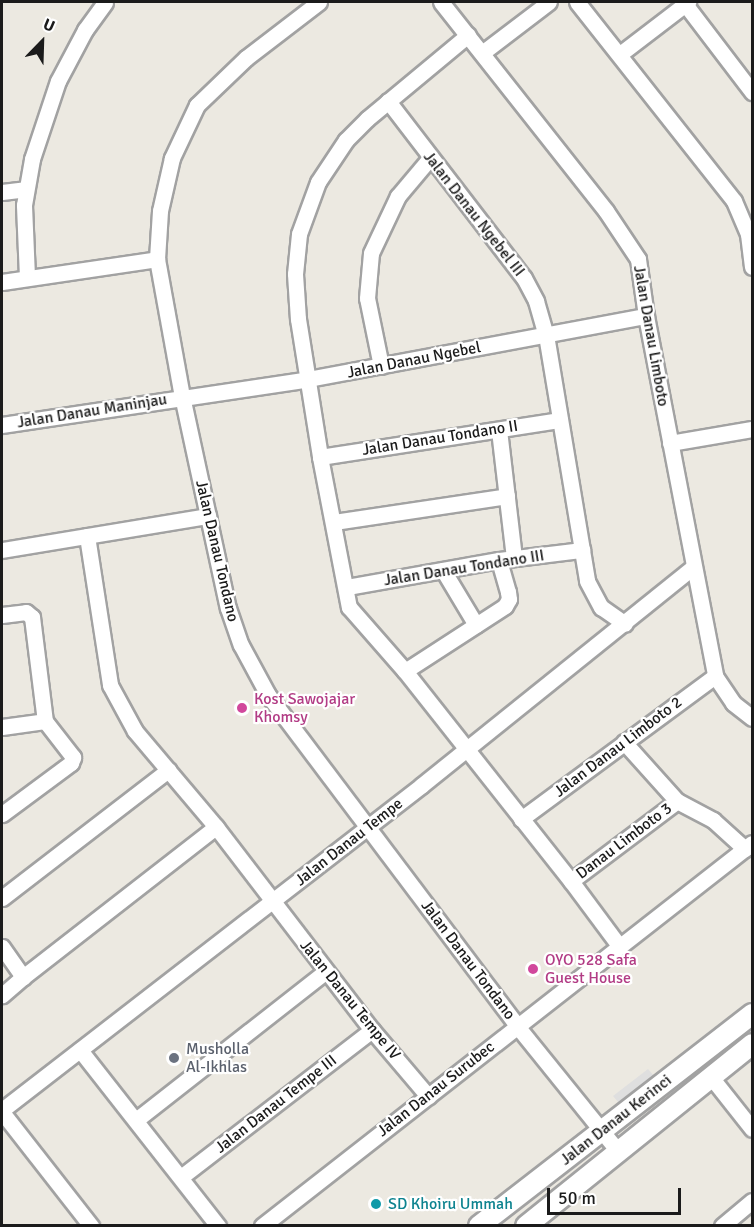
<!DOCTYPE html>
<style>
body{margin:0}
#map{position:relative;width:754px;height:1227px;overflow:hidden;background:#ece9e1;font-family:Signika,sans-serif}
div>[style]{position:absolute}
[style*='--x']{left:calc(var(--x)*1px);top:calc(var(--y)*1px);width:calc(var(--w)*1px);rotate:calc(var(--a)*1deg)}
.parking>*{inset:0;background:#dfdfdf}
.roads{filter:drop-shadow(2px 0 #a2a2a2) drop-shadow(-2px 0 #a2a2a2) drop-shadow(0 2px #a2a2a2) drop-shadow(0 -2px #a2a2a2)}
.minor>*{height:15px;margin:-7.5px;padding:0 7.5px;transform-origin:7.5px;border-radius:7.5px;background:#fff}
.tertiary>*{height:20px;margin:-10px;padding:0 10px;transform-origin:10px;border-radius:10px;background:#fff}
.dots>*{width:16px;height:16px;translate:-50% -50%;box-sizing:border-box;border:3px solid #fff;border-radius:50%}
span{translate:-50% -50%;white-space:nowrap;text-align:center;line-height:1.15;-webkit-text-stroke:4.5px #fff;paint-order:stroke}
.street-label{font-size:16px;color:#1b1b1b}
.hotel-label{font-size:16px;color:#b23c85}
.left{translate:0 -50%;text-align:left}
.worship-label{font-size:16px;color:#5b616d}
.culture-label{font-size:16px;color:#0d838f}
.frame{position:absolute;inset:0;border:3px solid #1b1b1b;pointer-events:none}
.north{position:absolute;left:12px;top:12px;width:60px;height:60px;-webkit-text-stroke:4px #fff;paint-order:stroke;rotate:23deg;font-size:16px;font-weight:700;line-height:24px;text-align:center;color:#1b1b1b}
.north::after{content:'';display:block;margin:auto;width:21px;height:27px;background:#1b1b1b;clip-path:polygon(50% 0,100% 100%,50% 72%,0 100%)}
.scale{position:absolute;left:547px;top:1188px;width:134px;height:27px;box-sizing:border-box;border:3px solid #1b1b1b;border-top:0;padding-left:8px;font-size:18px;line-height:21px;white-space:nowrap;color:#1b1b1b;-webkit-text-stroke:4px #fff;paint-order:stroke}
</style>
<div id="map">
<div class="parking">
<div style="clip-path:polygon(648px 1069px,654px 1076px,619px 1103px,613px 1096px)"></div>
</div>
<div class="roads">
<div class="minor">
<div style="--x:319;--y:2;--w:92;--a:142.5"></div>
<div style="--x:246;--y:58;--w:68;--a:136.2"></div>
<div style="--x:197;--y:105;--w:59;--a:115.3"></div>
<div style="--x:172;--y:158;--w:54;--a:102.8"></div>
<div style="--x:160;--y:211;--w:48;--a:93.6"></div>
<div style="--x:157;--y:259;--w:139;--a:79.7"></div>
<div style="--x:182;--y:396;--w:217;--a:77.8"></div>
<div style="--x:228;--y:608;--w:39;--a:71"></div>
<div style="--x:241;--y:645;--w:57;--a:61.6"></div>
<div style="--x:268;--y:695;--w:414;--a:53"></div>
<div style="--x:517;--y:1026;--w:159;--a:51.1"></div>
<div style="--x:441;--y:2;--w:266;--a:51.7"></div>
<div style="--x:606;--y:211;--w:58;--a:56.3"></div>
<div style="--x:638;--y:259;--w:58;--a:82"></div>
<div style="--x:646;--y:316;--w:367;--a:79.1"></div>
<div style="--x:715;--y:676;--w:32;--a:56"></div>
<div style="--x:733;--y:703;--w:24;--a:38"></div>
<div style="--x:577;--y:2;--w:253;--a:51.7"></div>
<div style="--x:734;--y:201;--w:36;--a:67"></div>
<div style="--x:748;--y:234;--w:33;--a:83"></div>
<div style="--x:685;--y:4;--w:111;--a:52.7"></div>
<div style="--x:468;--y:35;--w:131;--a:140.3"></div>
<div style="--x:367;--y:119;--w:30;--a:135"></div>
<div style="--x:346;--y:140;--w:50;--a:123.7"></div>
<div style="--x:318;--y:182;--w:55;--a:110.1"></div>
<div style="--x:299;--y:234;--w:40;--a:95.7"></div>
<div style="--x:295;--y:274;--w:45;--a:86.2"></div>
<div style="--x:298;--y:319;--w:140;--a:80.9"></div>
<div style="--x:320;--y:457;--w:153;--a:79.1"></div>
<div style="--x:349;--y:607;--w:85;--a:48.8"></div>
<div style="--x:405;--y:671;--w:268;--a:51.7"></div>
<div style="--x:571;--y:881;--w:82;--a:53.4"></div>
<div style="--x:482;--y:53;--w:84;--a:-37.3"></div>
<div style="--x:620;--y:54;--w:86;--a:-37.4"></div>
<div style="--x:388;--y:101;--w:223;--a:52.5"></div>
<div style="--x:524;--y:278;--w:26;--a:62"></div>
<div style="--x:536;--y:301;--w:35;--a:74"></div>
<div style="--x:546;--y:335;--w:249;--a:80.5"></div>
<div style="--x:587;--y:581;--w:30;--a:62"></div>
<div style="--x:601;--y:607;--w:29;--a:35"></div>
<div style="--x:2;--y:192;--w:23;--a:-7"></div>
<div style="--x:27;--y:277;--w:72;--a:-92.4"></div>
<div style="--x:24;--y:205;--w:47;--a:-80.1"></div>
<div style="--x:32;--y:159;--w:82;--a:-71.6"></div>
<div style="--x:58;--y:81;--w:58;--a:-62.1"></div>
<div style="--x:85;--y:30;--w:34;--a:-54"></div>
<div style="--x:2;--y:282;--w:157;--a:-8.4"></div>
<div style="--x:381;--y:366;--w:69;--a:-101.6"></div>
<div style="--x:367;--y:298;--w:45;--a:-84.9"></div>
<div style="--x:371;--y:253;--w:63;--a:-64.7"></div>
<div style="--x:398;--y:196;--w:50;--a:-49.9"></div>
<div style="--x:2;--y:425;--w:309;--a:-8.5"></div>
<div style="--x:308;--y:379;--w:344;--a:-10.6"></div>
<div style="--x:499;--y:430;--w:129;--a:83.3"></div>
<div style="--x:670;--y:443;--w:83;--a:-9.7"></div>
<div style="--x:320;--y:457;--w:243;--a:-8.8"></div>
<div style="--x:334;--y:522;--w:175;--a:-8.5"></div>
<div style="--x:87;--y:536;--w:151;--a:81.2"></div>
<div style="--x:110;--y:685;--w:52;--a:61.5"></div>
<div style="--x:135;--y:731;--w:126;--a:49.8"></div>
<div style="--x:216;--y:827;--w:256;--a:52.5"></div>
<div style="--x:372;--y:1030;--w:87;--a:49.7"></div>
<div style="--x:2;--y:550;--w:209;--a:-9.4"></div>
<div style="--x:443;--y:570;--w:64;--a:59"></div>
<div style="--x:347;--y:587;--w:154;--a:-10.1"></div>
<div style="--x:499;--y:560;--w:84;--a:-6.9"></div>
<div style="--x:2;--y:615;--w:24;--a:-7"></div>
<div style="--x:26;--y:612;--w:8;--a:40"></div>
<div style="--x:32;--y:617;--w:105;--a:82.9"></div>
<div style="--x:45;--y:721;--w:46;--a:52.1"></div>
<div style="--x:73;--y:757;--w:6;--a:108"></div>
<div style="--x:71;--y:763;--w:86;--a:143.5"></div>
<div style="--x:405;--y:671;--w:119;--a:-33"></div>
<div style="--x:505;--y:606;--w:8;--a:-60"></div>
<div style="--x:509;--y:599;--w:7;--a:-98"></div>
<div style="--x:508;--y:592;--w:33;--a:-106"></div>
<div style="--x:2;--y:727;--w:43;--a:-7.9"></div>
<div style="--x:624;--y:742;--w:79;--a:48.1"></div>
<div style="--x:677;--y:801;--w:41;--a:27.8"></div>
<div style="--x:713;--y:820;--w:43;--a:42.2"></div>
<div style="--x:521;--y:819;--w:241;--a:-36.4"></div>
<div style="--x:571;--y:881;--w:133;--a:-37"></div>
<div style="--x:2;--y:898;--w:210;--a:-37.6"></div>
<div style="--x:2;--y:947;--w:37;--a:55"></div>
<div style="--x:23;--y:977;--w:28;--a:139"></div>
<div style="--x:23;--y:977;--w:244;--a:-37.9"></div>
<div style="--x:80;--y:1050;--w:224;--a:51.9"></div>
<div style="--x:711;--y:1077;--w:66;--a:51.7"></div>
<div style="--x:2;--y:1110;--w:531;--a:-37.73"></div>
<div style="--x:422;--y:785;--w:346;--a:-38.8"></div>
<div style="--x:2;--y:1112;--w:145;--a:52"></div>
<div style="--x:136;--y:1120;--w:241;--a:-38.1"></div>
<div style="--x:181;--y:1177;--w:241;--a:-37.6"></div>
<div style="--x:262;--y:1226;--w:622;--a:-38.01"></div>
<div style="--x:722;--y:1226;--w:39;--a:-40"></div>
</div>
<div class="tertiary">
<div style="--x:479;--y:1226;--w:346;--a:-37.8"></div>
<div style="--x:526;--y:1226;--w:290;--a:-38.8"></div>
</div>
</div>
<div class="dots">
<div style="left:242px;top:708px;background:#d1479c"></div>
<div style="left:533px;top:969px;background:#d1479c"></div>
<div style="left:174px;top:1058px;background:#6b7280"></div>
<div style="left:376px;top:1204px;background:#0f9aa8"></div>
</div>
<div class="street-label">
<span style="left:474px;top:214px;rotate:52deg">Jalan Danau Ngebel III</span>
<span style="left:651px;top:336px;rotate:80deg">Jalan Danau Limboto</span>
<span style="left:414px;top:360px;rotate:-11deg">Jalan Danau Ngebel</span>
<span style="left:92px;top:411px;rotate:-9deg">Jalan Danau Maninjau</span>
<span style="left:440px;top:438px;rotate:-9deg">Jalan Danau Tondano II</span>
<span style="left:217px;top:551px;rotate:77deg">Jalan Danau Tondano</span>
<span style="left:464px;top:568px;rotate:-9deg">Jalan Danau Tondano III</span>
<span style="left:618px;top:747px;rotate:-37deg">Jalan Danau Limboto 2</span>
<span style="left:624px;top:841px;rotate:-37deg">Danau Limboto 3</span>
<span style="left:349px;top:842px;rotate:-38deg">Jalan Danau Tempe</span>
<span style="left:468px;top:960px;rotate:53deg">Jalan Danau Tondano</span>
<span style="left:350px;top:1000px;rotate:51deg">Jalan Danau Tempe IV</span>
<span style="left:436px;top:1089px;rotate:-38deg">Jalan Danau Surubec</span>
<span style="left:276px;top:1104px;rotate:-38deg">Jalan Danau Tempe III</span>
<span style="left:616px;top:1120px;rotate:-38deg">Jalan Danau Kerinci</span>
</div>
<div class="hotel-label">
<span class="left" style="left:254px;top:708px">Kost Sawojajar<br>Khomsy</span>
<span class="left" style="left:545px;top:969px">OYO 528 Safa<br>Guest House</span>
</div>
<div class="worship-label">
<span class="left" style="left:186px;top:1058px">Musholla<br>Al-Ikhlas</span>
</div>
<div class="culture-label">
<span class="left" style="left:388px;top:1204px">SD Khoiru Ummah</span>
</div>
<div class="frame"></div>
<div class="north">U</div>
<div class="scale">50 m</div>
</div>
